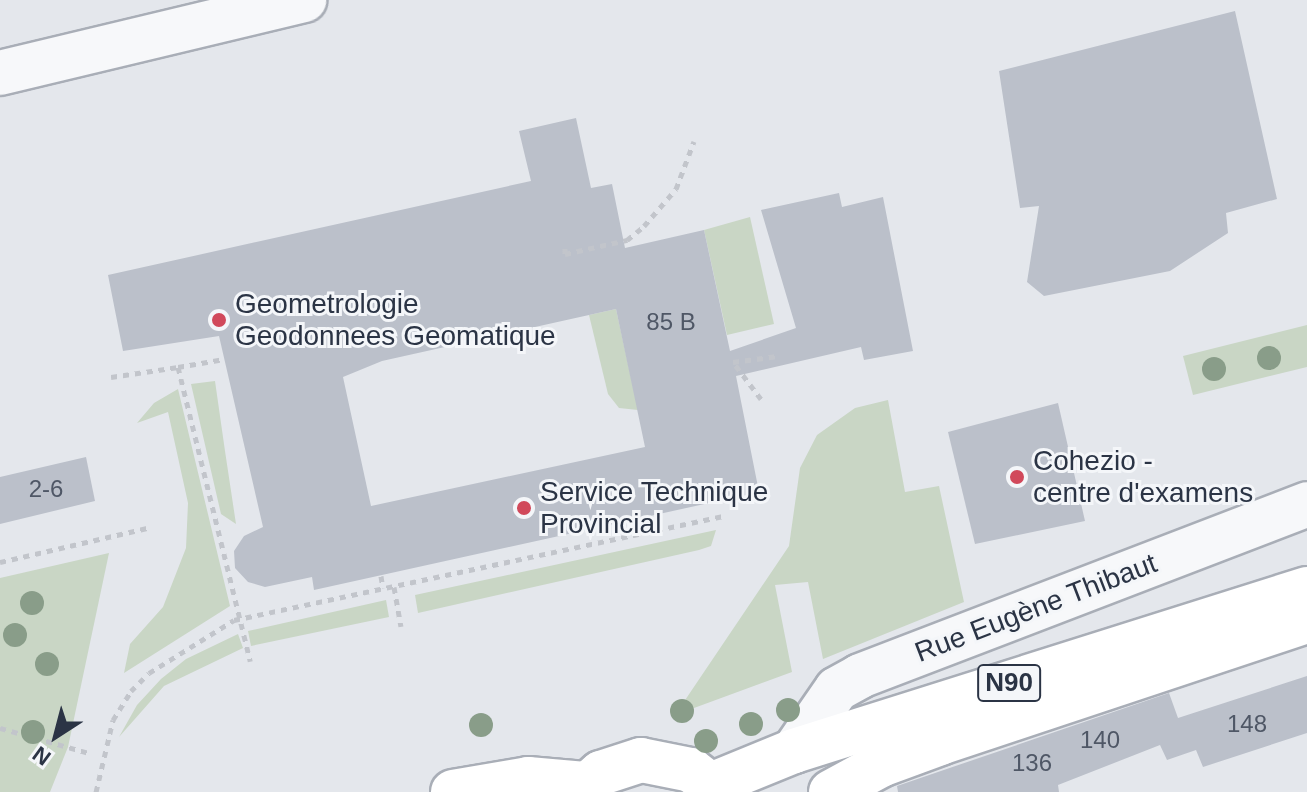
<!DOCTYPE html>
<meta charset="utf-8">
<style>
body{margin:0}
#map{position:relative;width:1307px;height:792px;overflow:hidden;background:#e4e7ec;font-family:Helvetica,sans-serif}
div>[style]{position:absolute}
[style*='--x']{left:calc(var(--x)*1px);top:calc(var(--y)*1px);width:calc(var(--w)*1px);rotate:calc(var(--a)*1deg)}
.green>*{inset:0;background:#c9d6c5}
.building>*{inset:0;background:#bbc0ca}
.path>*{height:5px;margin-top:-2.5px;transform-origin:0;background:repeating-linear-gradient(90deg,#c2c5cb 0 6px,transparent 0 12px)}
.roads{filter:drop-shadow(2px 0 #a9aeb7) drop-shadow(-2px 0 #a9aeb7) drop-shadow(0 2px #a9aeb7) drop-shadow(0 -2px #a9aeb7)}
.minor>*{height:44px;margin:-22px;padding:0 22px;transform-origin:22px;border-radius:22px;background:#f7f8fa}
.major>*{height:44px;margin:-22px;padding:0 22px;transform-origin:22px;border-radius:22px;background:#fff}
.trees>*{width:24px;height:24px;margin:-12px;border-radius:50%;background:#899d89}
.dots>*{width:22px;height:22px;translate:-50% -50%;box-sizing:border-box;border:4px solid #f4f6f9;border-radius:50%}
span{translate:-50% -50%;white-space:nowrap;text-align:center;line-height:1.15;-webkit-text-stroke:6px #f4f6f9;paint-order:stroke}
.number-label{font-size:24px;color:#4f5766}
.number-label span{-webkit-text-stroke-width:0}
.shield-label span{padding:2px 6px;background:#f4f6f9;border:2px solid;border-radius:6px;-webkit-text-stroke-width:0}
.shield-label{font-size:26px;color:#2b3445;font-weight:700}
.poi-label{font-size:28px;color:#2b3445}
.left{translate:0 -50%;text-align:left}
.street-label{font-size:28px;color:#2b3445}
.north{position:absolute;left:16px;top:696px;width:80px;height:80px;-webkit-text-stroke:6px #f4f6f9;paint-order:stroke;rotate:216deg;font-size:22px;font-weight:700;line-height:32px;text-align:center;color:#2b3445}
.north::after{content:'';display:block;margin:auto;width:28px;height:36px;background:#2b3445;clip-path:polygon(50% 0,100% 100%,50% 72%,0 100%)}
</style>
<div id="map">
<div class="green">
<div style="clip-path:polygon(750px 217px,774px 324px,727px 335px,704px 230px)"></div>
<div style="clip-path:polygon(616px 309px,638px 410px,619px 408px,608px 394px,589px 315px)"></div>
<div style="clip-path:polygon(1307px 325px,1307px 367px,1193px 395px,1183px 356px)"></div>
<div style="clip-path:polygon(215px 381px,225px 451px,236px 524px,221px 514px,191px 384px)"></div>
<div style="clip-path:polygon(178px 389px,230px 606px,124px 673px,130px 644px,163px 607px,186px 548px,188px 503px,168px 412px,137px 423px,154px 403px)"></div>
<div style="clip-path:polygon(888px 400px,905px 492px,939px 486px,964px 602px,823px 659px,808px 582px,775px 585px,792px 672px,675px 715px,789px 546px,800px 468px,817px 435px,855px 408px)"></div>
<div style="clip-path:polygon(716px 530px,711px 546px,699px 550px,418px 613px,415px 595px)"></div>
<div style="clip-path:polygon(109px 553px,68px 747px,50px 792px,0 792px,0 578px)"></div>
<div style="clip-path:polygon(386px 600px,389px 617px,251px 646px,248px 631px)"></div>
<div style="clip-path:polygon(238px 634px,243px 648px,164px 686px,119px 737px,137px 705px,161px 679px,186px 659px)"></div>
</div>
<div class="building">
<div style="clip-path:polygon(1235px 11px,1277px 199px,1226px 213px,1228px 233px,1170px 271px,1044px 296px,1027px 282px,1039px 206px,1020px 208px,999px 71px)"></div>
<div style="clip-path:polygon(evenodd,576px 118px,591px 188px,612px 184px,625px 248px,704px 230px,730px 351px,796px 328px,761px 210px,839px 193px,842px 207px,883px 197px,913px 351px,864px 360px,861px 347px,736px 376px,759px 492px,314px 590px,312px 577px,265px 587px,248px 582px,235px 568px,234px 551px,244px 536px,263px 527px,219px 336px,123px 351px,108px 275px,531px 181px,519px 131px,576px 118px,616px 309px,645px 447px,371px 506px,343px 377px,382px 361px,616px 309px)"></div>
<div style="clip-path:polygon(1058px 403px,1085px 521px,975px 544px,948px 432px)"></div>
<div style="clip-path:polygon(86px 457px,95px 501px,0 524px,0 477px)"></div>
<div style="clip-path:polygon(1307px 676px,1307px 733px,1203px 767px,1196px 750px,1167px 760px,1160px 745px,1058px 785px,1059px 792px,898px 792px,897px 786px,1169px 693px,1178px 718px)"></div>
</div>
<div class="path">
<div style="--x:565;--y:248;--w:6;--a:90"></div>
<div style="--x:565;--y:254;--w:64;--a:-12.7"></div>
<div style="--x:627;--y:240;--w:22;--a:-39"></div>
<div style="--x:644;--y:226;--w:49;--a:-49.1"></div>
<div style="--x:676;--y:189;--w:51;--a:-69.4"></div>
<div style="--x:178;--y:367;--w:47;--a:-9.9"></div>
<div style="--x:111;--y:377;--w:68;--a:-8.5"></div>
<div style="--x:178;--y:367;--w:303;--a:76.2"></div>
<div style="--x:761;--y:399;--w:46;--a:-127.1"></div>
<div style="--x:733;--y:362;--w:45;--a:-7.6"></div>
<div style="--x:0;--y:562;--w:151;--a:-13"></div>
<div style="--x:381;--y:576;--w:12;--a:81"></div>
<div style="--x:394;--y:587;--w:40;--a:80"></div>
<div style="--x:0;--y:728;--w:92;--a:15.7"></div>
<div style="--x:96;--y:792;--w:74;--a:-76.7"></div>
<div style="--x:113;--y:720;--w:34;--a:-58"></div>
<div style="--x:131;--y:691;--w:25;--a:-45"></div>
<div style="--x:149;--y:673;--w:100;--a:-31.9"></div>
<div style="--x:234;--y:620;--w:499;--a:-12"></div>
</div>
<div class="roads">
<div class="minor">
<div style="--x:0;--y:73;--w:313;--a:-13.5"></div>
<div style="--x:794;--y:751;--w:75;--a:-55.3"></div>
<div style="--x:837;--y:689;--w:26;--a:-29"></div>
<div style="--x:860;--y:676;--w:479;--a:-21"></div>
</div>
<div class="major">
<div style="--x:713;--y:784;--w:87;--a:-22.2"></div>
<div style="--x:794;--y:751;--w:538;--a:-17.53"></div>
<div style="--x:453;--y:792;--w:76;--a:-9.8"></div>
<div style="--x:528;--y:779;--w:57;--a:5"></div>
<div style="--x:579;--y:792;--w:29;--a:-41"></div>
<div style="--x:601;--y:773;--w:42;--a:-18"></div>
<div style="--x:641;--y:760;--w:51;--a:11.3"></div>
<div style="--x:691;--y:770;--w:36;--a:38"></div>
<div style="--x:831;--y:792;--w:57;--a:-28.4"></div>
<div style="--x:881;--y:765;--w:63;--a:-20.4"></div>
<div style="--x:940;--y:743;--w:387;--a:-18.4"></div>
</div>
</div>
<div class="trees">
<div style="left:1269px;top:358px"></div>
<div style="left:1214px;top:369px"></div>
<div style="left:32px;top:603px"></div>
<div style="left:15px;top:635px"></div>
<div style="left:47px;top:664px"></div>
<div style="left:788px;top:710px"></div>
<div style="left:682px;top:711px"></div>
<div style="left:751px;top:724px"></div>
<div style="left:481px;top:725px"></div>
<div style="left:33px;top:732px"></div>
<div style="left:706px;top:741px"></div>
</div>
<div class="dots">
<div style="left:219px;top:320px;background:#d1495b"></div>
<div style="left:1017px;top:477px;background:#d1495b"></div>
<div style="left:524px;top:508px;background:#d1495b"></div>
</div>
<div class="number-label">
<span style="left:671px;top:322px">85 B</span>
<span style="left:46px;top:489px">2-6</span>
<span style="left:1247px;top:724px">148</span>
<span style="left:1100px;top:740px">140</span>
<span style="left:1032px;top:763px">136</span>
</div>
<div class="shield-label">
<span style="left:1009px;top:683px">N90</span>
</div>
<div class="poi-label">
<span class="left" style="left:235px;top:320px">Geometrologie<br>Geodonnees Geomatique</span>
<span class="left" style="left:1033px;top:477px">Cohezio -<br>centre d'examens</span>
<span class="left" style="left:540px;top:508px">Service Technique<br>Provincial</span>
</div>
<div class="street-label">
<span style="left:1036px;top:608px;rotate:-21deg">Rue Eugène Thibaut</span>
</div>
<div class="north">N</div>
</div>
